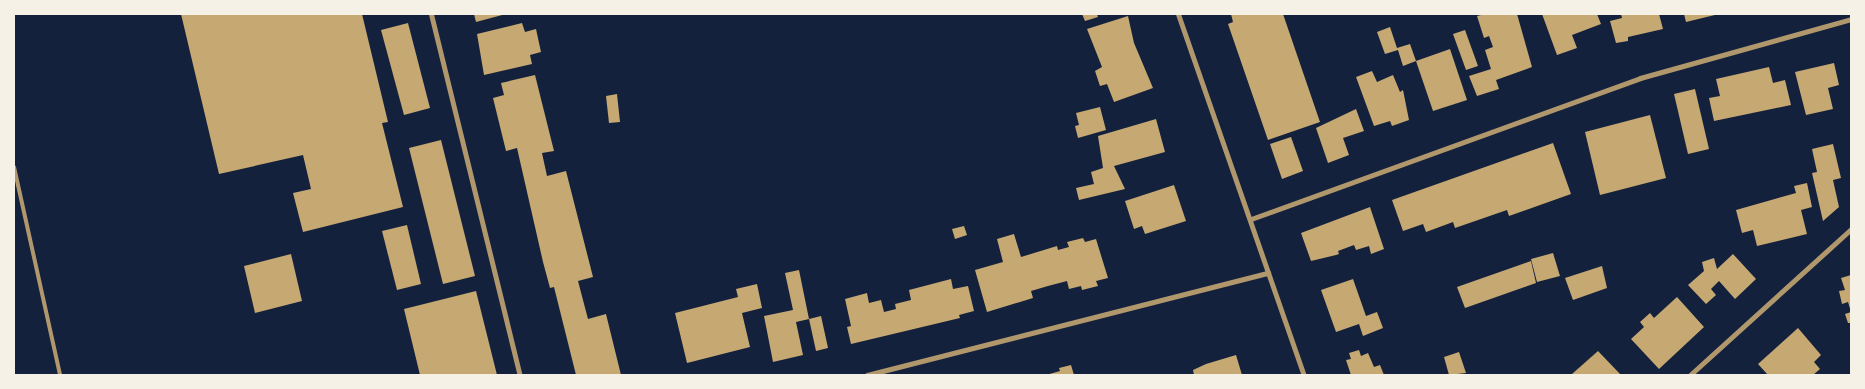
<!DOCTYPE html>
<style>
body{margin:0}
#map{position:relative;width:1865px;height:389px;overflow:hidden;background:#14213d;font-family:Inter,sans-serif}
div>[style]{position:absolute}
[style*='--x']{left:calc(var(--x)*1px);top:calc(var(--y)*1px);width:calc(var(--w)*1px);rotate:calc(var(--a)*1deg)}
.building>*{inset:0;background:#c6a872}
.service>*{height:4px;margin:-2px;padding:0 2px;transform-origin:2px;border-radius:2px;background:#b1986c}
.minor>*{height:5px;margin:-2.5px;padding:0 2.5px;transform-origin:2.5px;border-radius:2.5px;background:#b1986c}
span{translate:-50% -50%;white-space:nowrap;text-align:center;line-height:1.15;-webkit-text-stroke:5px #f6f1e7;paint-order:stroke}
.frame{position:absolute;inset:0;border:15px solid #f6f1e7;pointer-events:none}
</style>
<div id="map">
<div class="building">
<div style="clip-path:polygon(181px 14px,362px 14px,388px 122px,382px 123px,403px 207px,303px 232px,293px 193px,311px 189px,303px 155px,219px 174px)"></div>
<div style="clip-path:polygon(474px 14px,506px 14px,476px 22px)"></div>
<div style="clip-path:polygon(1082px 14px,1097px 14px,1098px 17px,1085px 21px)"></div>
<div style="clip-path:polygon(1231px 14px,1283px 14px,1320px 122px,1268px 140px,1228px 24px,1233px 22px)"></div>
<div style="clip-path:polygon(1485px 14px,1517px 14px,1532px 67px,1496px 80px,1499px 89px,1477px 96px,1469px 76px,1491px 69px,1485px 50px,1493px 47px,1489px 36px,1484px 38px,1477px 16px)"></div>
<div style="clip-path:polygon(1542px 14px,1597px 14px,1601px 24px,1572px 35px,1577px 48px,1557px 55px)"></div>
<div style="clip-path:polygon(1621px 14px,1659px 14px,1663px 29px,1628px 37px,1628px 41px,1616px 43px,1610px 21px,1622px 18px)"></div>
<div style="clip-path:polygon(1684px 14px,1719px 14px,1686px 22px)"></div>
<div style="clip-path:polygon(1128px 16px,1134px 43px,1153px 88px,1114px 102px,1107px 84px,1100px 86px,1095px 71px,1102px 67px,1087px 29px)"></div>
<div style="clip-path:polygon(408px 23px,430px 108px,404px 115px,381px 30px)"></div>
<div style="clip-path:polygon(522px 23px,525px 32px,536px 29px,541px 52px,530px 55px,532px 64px,484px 75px,477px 34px)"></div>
<div style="clip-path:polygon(1390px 27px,1397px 48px,1410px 44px,1416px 61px,1403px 66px,1398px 50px,1385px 54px,1377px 32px)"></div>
<div style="clip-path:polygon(1465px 30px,1478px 66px,1466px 70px,1453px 34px)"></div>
<div style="clip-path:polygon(1450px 49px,1467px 100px,1433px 111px,1416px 61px)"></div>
<div style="clip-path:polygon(1834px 63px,1839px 85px,1828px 88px,1833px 109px,1806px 115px,1795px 72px)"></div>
<div style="clip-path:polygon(1769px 67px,1773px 83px,1785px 80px,1791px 105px,1714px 121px,1709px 98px,1720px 96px,1716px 79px)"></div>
<div style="clip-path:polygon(1372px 71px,1377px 82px,1393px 75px,1400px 92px,1403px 90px,1409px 120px,1392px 126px,1390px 121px,1374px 126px,1356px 77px)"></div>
<div style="clip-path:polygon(535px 75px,554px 151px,542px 153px,547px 176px,566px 171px,593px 277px,578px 281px,588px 319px,606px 314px,621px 375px,576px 375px,554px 287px,550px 288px,543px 262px,517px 148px,506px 151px,493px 98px,504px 95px,501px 83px)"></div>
<div style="clip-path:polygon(1695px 89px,1709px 149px,1688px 154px,1674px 94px)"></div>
<div style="clip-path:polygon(617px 94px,620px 122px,609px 123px,606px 96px)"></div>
<div style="clip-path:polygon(1100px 107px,1106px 130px,1078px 138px,1075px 126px,1079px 125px,1076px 113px)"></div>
<div style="clip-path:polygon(1356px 109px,1364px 131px,1343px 138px,1349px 155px,1328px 163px,1316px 128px)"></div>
<div style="clip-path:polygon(1650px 115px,1666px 178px,1600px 195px,1585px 132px)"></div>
<div style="clip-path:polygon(1156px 119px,1165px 152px,1114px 166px,1125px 189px,1079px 200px,1076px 188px,1094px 184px,1091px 172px,1103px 168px,1098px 136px)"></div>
<div style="clip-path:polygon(1291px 137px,1303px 171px,1282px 179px,1270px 144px)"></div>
<div style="clip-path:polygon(441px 140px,475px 276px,443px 284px,409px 148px)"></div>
<div style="clip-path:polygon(1553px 143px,1571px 194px,1509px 216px,1507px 210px,1455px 228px,1453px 222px,1426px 232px,1423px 224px,1403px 231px,1392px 200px)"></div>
<div style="clip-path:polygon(1833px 144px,1841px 178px,1833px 180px,1839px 207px,1823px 221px,1812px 173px,1817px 172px,1812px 149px)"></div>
<div style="clip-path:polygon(1807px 183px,1812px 207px,1801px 210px,1807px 234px,1757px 246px,1753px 230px,1742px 233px,1736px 210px,1796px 193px,1794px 186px)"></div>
<div style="clip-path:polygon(1174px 185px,1186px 221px,1145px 234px,1142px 226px,1134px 229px,1125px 201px)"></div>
<div style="clip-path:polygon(1370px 207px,1384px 249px,1371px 254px,1369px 246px,1356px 250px,1354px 245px,1338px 251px,1339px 254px,1336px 255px,1311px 261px,1301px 233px)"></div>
<div style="clip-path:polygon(407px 225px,421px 284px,397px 290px,382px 231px)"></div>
<div style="clip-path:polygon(964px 226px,967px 235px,955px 239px,952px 229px)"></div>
<div style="clip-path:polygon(1014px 234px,1021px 257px,1057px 246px,1058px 250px,1069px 247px,1067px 242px,1083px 238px,1085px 242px,1096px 239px,1108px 278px,1096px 281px,1098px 286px,1082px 290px,1081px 286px,1069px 289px,1067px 281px,1048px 286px,1031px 291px,1033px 298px,987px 312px,975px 270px,1003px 262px,997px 239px)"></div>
<div style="clip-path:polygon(1553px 253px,1560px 276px,1537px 282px,1531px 259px)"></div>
<div style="clip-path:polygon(291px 254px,302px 301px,255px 313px,244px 266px)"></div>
<div style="clip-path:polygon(1733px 254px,1756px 279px,1735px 299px,1719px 281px,1711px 289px,1716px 295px,1706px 304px,1688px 285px,1704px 271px,1702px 262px,1714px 258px,1717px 269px)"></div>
<div style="clip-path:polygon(1531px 261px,1536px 283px,1465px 308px,1457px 287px)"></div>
<div style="clip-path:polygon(1602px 266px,1607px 288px,1573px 300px,1565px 278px)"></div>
<div style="clip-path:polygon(799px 270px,809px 319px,796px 322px,803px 355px,773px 362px,764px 316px,793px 310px,785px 273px)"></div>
<div style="clip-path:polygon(1851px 275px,1851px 323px,1848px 323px,1845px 314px,1851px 312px,1848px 302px,1842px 304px,1839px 291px,1845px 290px,1841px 278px)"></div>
<div style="clip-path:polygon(951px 279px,953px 289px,968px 286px,974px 311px,959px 315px,960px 318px,851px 344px,847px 327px,851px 326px,845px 299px,867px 293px,869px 303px,881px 300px,884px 312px,896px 309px,895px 304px,911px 300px,909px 290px)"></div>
<div style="clip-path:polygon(1353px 279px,1366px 316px,1377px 312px,1383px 328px,1363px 336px,1359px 324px,1336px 332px,1321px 290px)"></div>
<div style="clip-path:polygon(757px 284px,762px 308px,742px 313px,750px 347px,687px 363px,675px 313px,738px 297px,736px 289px)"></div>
<div style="clip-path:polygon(476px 291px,497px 375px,420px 375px,404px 309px)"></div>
<div style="clip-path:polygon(1677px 297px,1704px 327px,1659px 369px,1631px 339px,1644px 327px,1640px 322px,1650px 313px,1654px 318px)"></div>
<div style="clip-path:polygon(821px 316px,828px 348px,816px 351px,809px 319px)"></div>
<div style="clip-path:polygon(1798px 328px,1821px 355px,1814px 362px,1820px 369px,1813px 375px,1768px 375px,1758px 364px)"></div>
<div style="clip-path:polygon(1359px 350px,1361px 356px,1368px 353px,1374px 367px,1380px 365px,1384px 375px,1351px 375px,1346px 360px,1351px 359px,1349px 353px)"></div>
<div style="clip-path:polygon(1598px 351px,1621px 375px,1574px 375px,1572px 374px)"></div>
<div style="clip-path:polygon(1459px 352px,1466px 373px,1449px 375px,1444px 357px)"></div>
<div style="clip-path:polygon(1236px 355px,1242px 375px,1194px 375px,1193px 370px,1206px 364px)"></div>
<div style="clip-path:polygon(1071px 365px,1074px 375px,1046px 375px,1060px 371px,1059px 368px)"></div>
</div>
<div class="service">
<div style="--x:14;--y:167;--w:213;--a:77.5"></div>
</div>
<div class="minor">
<div style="--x:431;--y:14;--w:372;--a:76.2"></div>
<div style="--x:1178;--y:14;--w:382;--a:70.8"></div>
<div style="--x:1251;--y:219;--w:414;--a:-19.9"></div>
<div style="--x:1640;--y:78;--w:219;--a:-15.6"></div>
<div style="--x:867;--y:375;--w:414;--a:-14.3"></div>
<div style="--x:1690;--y:375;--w:217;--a:-42.2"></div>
</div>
<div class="frame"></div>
</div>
